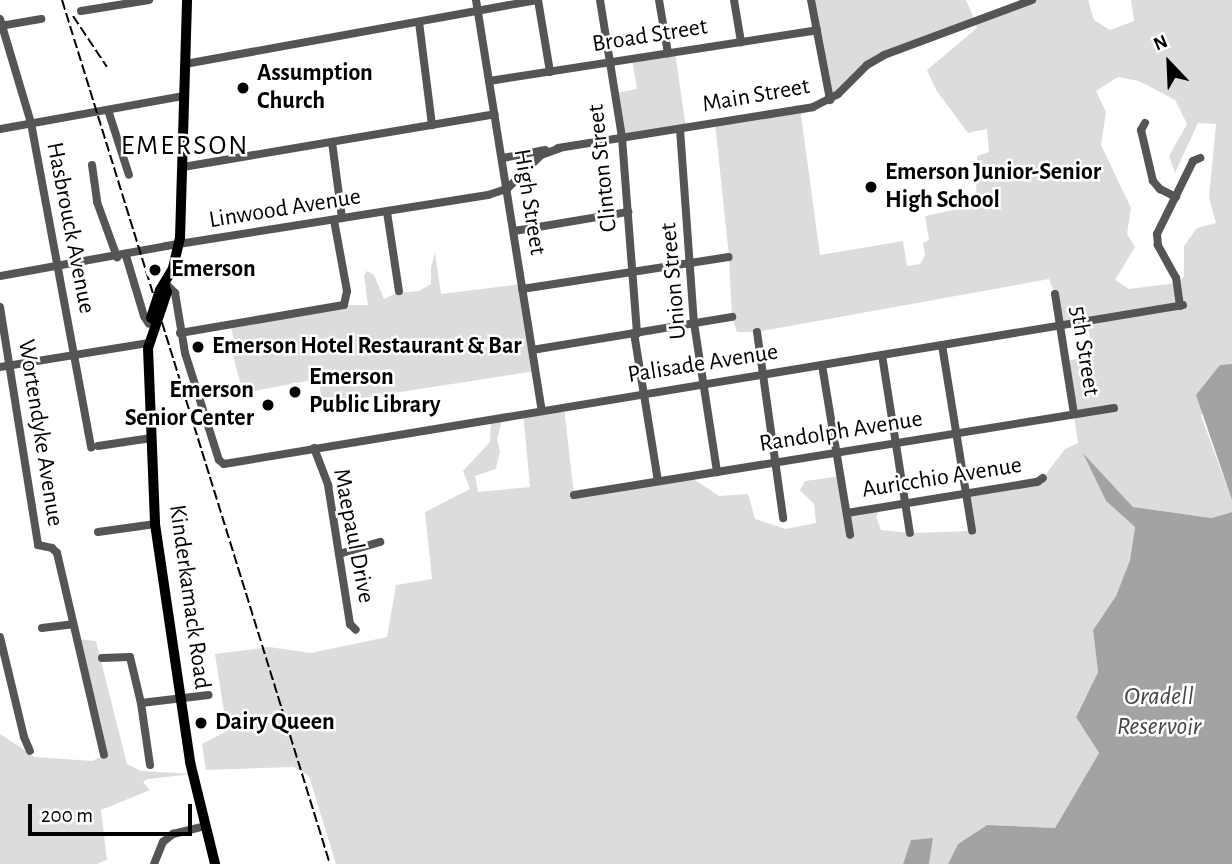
<!DOCTYPE html>
<style>
body{margin:0}
#map{position:relative;width:1232px;height:864px;overflow:hidden;background:#fff;font-family:"Alegreya Sans",sans-serif}
div>[style]{position:absolute}
[style*='--x']{left:calc(var(--x)*1px);top:calc(var(--y)*1px);width:calc(var(--w)*1px);rotate:calc(var(--a)*1deg)}
.green>*{inset:0;background:#dcdcdc}
.water>*{inset:0;background:#a3a3a3}
.minor>*{height:8px;margin:-4px;padding:0 4px;transform-origin:4px;border-radius:4px;background:#555}
.major>*{height:10px;margin:-5px;padding:0 5px;transform-origin:5px;border-radius:5px;background:#000}
.rail>*{height:2px;margin-top:-1px;transform-origin:0;background:repeating-linear-gradient(90deg,#000 0 10px,transparent 0 13.5px)}
.dots>*{width:19px;height:19px;translate:-50% -50%;box-sizing:border-box;border:4px solid #fff;border-radius:50%}
span{translate:-50% -50%;white-space:nowrap;text-align:center;line-height:1.15;-webkit-text-stroke:5px #fff;paint-order:stroke}
.street-label{font-size:24px;color:#000}
.poi-label{font-size:24px;color:#000;font-weight:700}
.left{translate:0 -50%;text-align:left}
.right{translate:-100% -50%;text-align:right}
.water-label{font-size:26px;color:#444;font-style:italic}
.quarter-label{font-size:28px;color:#000;letter-spacing:2px}
.north{position:absolute;left:1134px;top:28px;width:70px;height:70px;-webkit-text-stroke:5px #fff;paint-order:stroke;rotate:337deg;font-size:19px;font-weight:700;line-height:28px;text-align:center;color:#000}
.north::after{content:'';display:block;margin:auto;width:24px;height:32px;background:#000;clip-path:polygon(50% 0,100% 100%,50% 72%,0 100%)}
.scale{position:absolute;left:28px;top:804px;width:164px;height:32px;box-sizing:border-box;border:4px solid #000;border-top:0;padding-left:9px;font-size:21px;line-height:24px;white-space:nowrap;color:#000;-webkit-text-stroke:5px #fff;paint-order:stroke}
</style>
<div id="map">
<div class="green">
<div style="clip-path:polygon(evenodd,811px 0,966px 0,975px 21px,1032px 0,1088px 0,1094px 20px,1110px 30px,1134px 21px,1131px 0,1232px 0,1232px 364px,1220px 365px,1201px 416px,1232px 500px,1232px 512px,1213px 518px,1133px 507px,1086px 456px,1106px 501px,1135px 527px,1130px 560px,1116px 596px,1093px 630px,1098px 672px,1076px 716px,1099px 753px,1055px 828px,987px 825px,958px 844px,948px 864px,929px 864px,933px 839px,911px 840px,903px 864px,336px 864px,309px 776px,294px 767px,206px 770px,202px 744px,227px 731px,215px 654px,269px 647px,311px 653px,387px 637px,396px 585px,432px 579px,425px 512px,470px 489px,463px 471px,490px 442px,491px 418px,503px 417px,497px 439px,500px 451px,496px 469px,475px 476px,478px 492px,530px 487px,523px 413px,564px 407px,574px 495px,689px 476px,719px 496px,748px 494px,755px 519px,786px 529px,816px 523px,814px 504px,800px 490px,805px 481px,841px 476px,847px 513px,883px 507px,876px 516px,881px 530px,910px 533px,972px 531px,966px 493px,1043px 478px,1065px 449px,1078px 443px,1066px 361px,1093px 356px,1087px 322px,1060px 326px,1055px 294px,1049px 279px,757px 332px,737px 332px,732px 317px,729px 257px,715px 123px,805px 109px,801px 115px,820px 255px,903px 241px,907px 266px,920px 264px,925px 255px,923px 243px,929px 240px,925px 216px,976px 205px,977px 156px,989px 152px,987px 129px,968px 133px,936px 90px,927px 70px,977px 28px,975px 22px,884px 55px,830px 100px,811px 0,1118px 77px,1139px 81px,1175px 100px,1187px 124px,1169px 156px,1175px 173px,1198px 123px,1216px 124px,1209px 198px,1216px 223px,1197px 228px,1184px 246px,1184px 277px,1176px 283px,1129px 289px,1115px 280px,1135px 247px,1127px 234px,1131px 208px,1101px 145px,1106px 112px,1096px 91px,1118px 77px)"></div>
<div style="clip-path:polygon(675px 52px,686px 128px,622px 138px,615px 93px,637px 89px,632px 59px)"></div>
<div style="clip-path:polygon(435px 253px,441px 294px,522px 284px,536px 371px,323px 404px,318px 379px,243px 393px,232px 352px,236px 350px,231px 326px,346px 305px,368px 305px,364px 275px,367px 271px,374px 275px,384px 299px,396px 293px,419px 291px,431px 284px,431px 267px)"></div>
<div style="clip-path:polygon(77px 639px,96px 641px,127px 764px,141px 771px,193px 774px,148px 779px,143px 782px,150px 790px,101px 810px,107px 860px,97px 864px,0 864px,0 734px,35px 757px,92px 761px,104px 755px)"></div>
</div>
<div class="water">
<div style="clip-path:polygon(1232px 364px,1232px 500px,1196px 395px,1220px 365px)"></div>
<div style="clip-path:polygon(1083px 453px,1133px 507px,1212px 518px,1232px 512px,1232px 864px,948px 864px,958px 844px,987px 825px,1055px 828px,1099px 753px,1076px 717px,1098px 672px,1093px 630px,1116px 596px,1130px 560px,1135px 527px,1106px 501px)"></div>
<div style="clip-path:polygon(933px 838px,929px 864px,903px 864px,911px 840px)"></div>
</div>
<div class="minor">
<div style="--x:476;--y:0;--w:415;--a:80.9"></div>
<div style="--x:538;--y:0;--w:73;--a:80.5"></div>
<div style="--x:600;--y:0;--w:140;--a:80.9"></div>
<div style="--x:622;--y:138;--w:196;--a:85.6"></div>
<div style="--x:659;--y:0;--w:54;--a:80.4"></div>
<div style="--x:734;--y:0;--w:43;--a:80.5"></div>
<div style="--x:811;--y:0;--w:102;--a:79.2"></div>
<div style="--x:81;--y:11;--w:69;--a:-9.2"></div>
<div style="--x:0;--y:19;--w:109;--a:73.4"></div>
<div style="--x:31;--y:123;--w:330;--a:79.5"></div>
<div style="--x:419;--y:22;--w:104;--a:82.8"></div>
<div style="--x:0;--y:26;--w:42;--a:-9.7"></div>
<div style="--x:185;--y:64;--w:358;--a:-10.3"></div>
<div style="--x:489;--y:81;--w:332;--a:-8.8"></div>
<div style="--x:108;--y:110;--w:68;--a:72.1"></div>
<div style="--x:1145;--y:123;--w:8;--a:120"></div>
<div style="--x:1141;--y:130;--w:52;--a:76.8"></div>
<div style="--x:1153;--y:181;--w:11;--a:49"></div>
<div style="--x:1160;--y:189;--w:18;--a:27"></div>
<div style="--x:0;--y:129;--w:187;--a:-10.2"></div>
<div style="--x:680;--y:129;--w:195;--a:85.9"></div>
<div style="--x:694;--y:323;--w:151;--a:81.2"></div>
<div style="--x:332;--y:142;--w:77;--a:82.5"></div>
<div style="--x:558;--y:148;--w:258;--a:-9.1"></div>
<div style="--x:813;--y:107;--w:28;--a:-27"></div>
<div style="--x:838;--y:94;--w:41;--a:-45"></div>
<div style="--x:867;--y:65;--w:20;--a:-30"></div>
<div style="--x:884;--y:55;--w:158;--a:-20.4"></div>
<div style="--x:503;--y:158;--w:43;--a:-10.8"></div>
<div style="--x:92;--y:165;--w:37;--a:82"></div>
<div style="--x:97;--y:202;--w:59;--a:70"></div>
<div style="--x:183;--y:167;--w:316;--a:-9.6"></div>
<div style="--x:387;--y:212;--w:80;--a:81.4"></div>
<div style="--x:514;--y:231;--w:116;--a:-9.5"></div>
<div style="--x:126;--y:256;--w:63;--a:73.3"></div>
<div style="--x:144;--y:316;--w:9;--a:58"></div>
<div style="--x:0;--y:276;--w:169;--a:-10.2"></div>
<div style="--x:166;--y:246;--w:326;--a:-9"></div>
<div style="--x:488;--y:195;--w:20;--a:-18"></div>
<div style="--x:507;--y:189;--w:48;--a:-45"></div>
<div style="--x:541;--y:155;--w:20;--a:-20"></div>
<div style="--x:166;--y:284;--w:13;--a:45"></div>
<div style="--x:175;--y:293;--w:61;--a:80.5"></div>
<div style="--x:185;--y:353;--w:112;--a:72.4"></div>
<div style="--x:219;--y:460;--w:6;--a:39"></div>
<div style="--x:224;--y:464;--w:972;--a:-9.41"></div>
<div style="--x:522;--y:289;--w:209;--a:-8.8"></div>
<div style="--x:1055;--y:294;--w:121;--a:81"></div>
<div style="--x:1180;--y:306;--w:28;--a:-98"></div>
<div style="--x:1176;--y:278;--w:38;--a:-119"></div>
<div style="--x:1158;--y:245;--w:11;--a:-95"></div>
<div style="--x:1157;--y:234;--w:81;--a:-63.7"></div>
<div style="--x:1193;--y:161;--w:8;--a:-23"></div>
<div style="--x:0;--y:307;--w:241;--a:80.9"></div>
<div style="--x:38;--y:545;--w:14;--a:12"></div>
<div style="--x:52;--y:548;--w:7;--a:45"></div>
<div style="--x:57;--y:553;--w:207;--a:76.9"></div>
<div style="--x:757;--y:332;--w:188;--a:82"></div>
<div style="--x:180;--y:333;--w:166;--a:-9.7"></div>
<div style="--x:344;--y:305;--w:14;--a:-78"></div>
<div style="--x:347;--y:291;--w:72;--a:-100.4"></div>
<div style="--x:634;--y:333;--w:150;--a:80.8"></div>
<div style="--x:942;--y:345;--w:188;--a:80.8"></div>
<div style="--x:532;--y:350;--w:203;--a:-9.4"></div>
<div style="--x:882;--y:355;--w:180;--a:81.1"></div>
<div style="--x:822;--y:365;--w:172;--a:80.6"></div>
<div style="--x:0;--y:367;--w:151;--a:-9.2"></div>
<div style="--x:98;--y:446;--w:54;--a:-8.6"></div>
<div style="--x:314;--y:448;--w:40;--a:69"></div>
<div style="--x:328;--y:485;--w:141;--a:81"></div>
<div style="--x:350;--y:624;--w:8;--a:45"></div>
<div style="--x:574;--y:495;--w:547;--a:-9.15"></div>
<div style="--x:847;--y:513;--w:193;--a:-9.3"></div>
<div style="--x:1037;--y:482;--w:7;--a:-34"></div>
<div style="--x:98;--y:532;--w:58;--a:-8"></div>
<div style="--x:339;--y:554;--w:43;--a:-16.3"></div>
<div style="--x:42;--y:628;--w:31;--a:-7"></div>
<div style="--x:0;--y:637;--w:103;--a:76.5"></div>
<div style="--x:24;--y:737;--w:15;--a:67"></div>
<div style="--x:102;--y:658;--w:28;--a:-2"></div>
<div style="--x:130;--y:657;--w:47;--a:76.6"></div>
<div style="--x:150;--y:765;--w:63;--a:-98.3"></div>
<div style="--x:141;--y:703;--w:68;--a:-6.7"></div>
<div style="--x:154;--y:864;--w:24;--a:-68"></div>
<div style="--x:163;--y:842;--w:13;--a:-39"></div>
<div style="--x:173;--y:834;--w:33;--a:-14"></div>
</div>
<div class="major">
<div style="--x:165;--y:286;--w:6;--a:72"></div>
<div style="--x:167;--y:292;--w:59;--a:108.7"></div>
<div style="--x:148;--y:348;--w:176;--a:87.7"></div>
<div style="--x:155;--y:524;--w:241;--a:81.6"></div>
<div style="--x:190;--y:762;--w:105;--a:76.2"></div>
<div style="--x:151;--y:318;--w:29;--a:-72"></div>
<div style="--x:160;--y:290;--w:26;--a:-59"></div>
<div style="--x:173;--y:268;--w:31;--a:-77"></div>
<div style="--x:180;--y:238;--w:238;--a:-88.3"></div>
</div>
<div class="rail">
<div style="--x:62;--y:0;--w:905;--a:72.77"></div>
<div style="--x:73;--y:16;--w:61;--a:56.3"></div>
</div>
<div class="dots">
<div style="left:243px;top:88px;background:#000"></div>
<div style="left:871px;top:187px;background:#000"></div>
<div style="left:155px;top:270px;background:#000"></div>
<div style="left:198px;top:347px;background:#000"></div>
<div style="left:295px;top:392px;background:#000"></div>
<div style="left:268px;top:405px;background:#000"></div>
<div style="left:201px;top:723px;background:#000"></div>
</div>
<div class="street-label">
<span style="left:650px;top:36px;rotate:-9deg">Broad Street</span>
<span style="left:756px;top:96px;rotate:-10deg">Main Street</span>
<span style="left:603px;top:168px;rotate:-96deg">Clinton Street</span>
<span style="left:529px;top:202px;rotate:81deg">High Street</span>
<span style="left:285px;top:209px;rotate:-9deg">Linwood Avenue</span>
<span style="left:70px;top:228px;rotate:79deg">Hasbrouck Avenue</span>
<span style="left:674px;top:281px;rotate:-95deg">Union Street</span>
<span style="left:1084px;top:351px;rotate:81deg">5th Street</span>
<span style="left:703px;top:364px;rotate:-9deg">Palisade Avenue</span>
<span style="left:841px;top:432px;rotate:-9deg">Randolph Avenue</span>
<span style="left:40px;top:433px;rotate:81deg">Wortendyke Avenue</span>
<span style="left:942px;top:478px;rotate:-9deg">Auricchio Avenue</span>
<span style="left:353px;top:536px;rotate:79deg">Maepaul Drive</span>
<span style="left:189px;top:597px;rotate:82deg">Kinderkamack Road</span>
</div>
<div class="poi-label">
<span class="left" style="left:257px;top:88px">Assumption<br>Church</span>
<span class="left" style="left:885px;top:187px">Emerson Junior-Senior<br>High School</span>
<span class="left" style="left:171px;top:270px">Emerson</span>
<span class="left" style="left:212px;top:347px">Emerson Hotel Restaurant &amp; Bar</span>
<span class="left" style="left:309px;top:392px">Emerson<br>Public Library</span>
<span class="right" style="left:254px;top:405px">Emerson<br>Senior Center</span>
<span class="left" style="left:215px;top:723px">Dairy Queen</span>
</div>
<div class="water-label">
<span style="left:1159px;top:712px">Oradell<br>Reservoir</span>
</div>
<div class="quarter-label">
<span style="left:185px;top:146px">EMERSON</span>
</div>
<div class="north">N</div>
<div class="scale">200 m</div>
</div>
